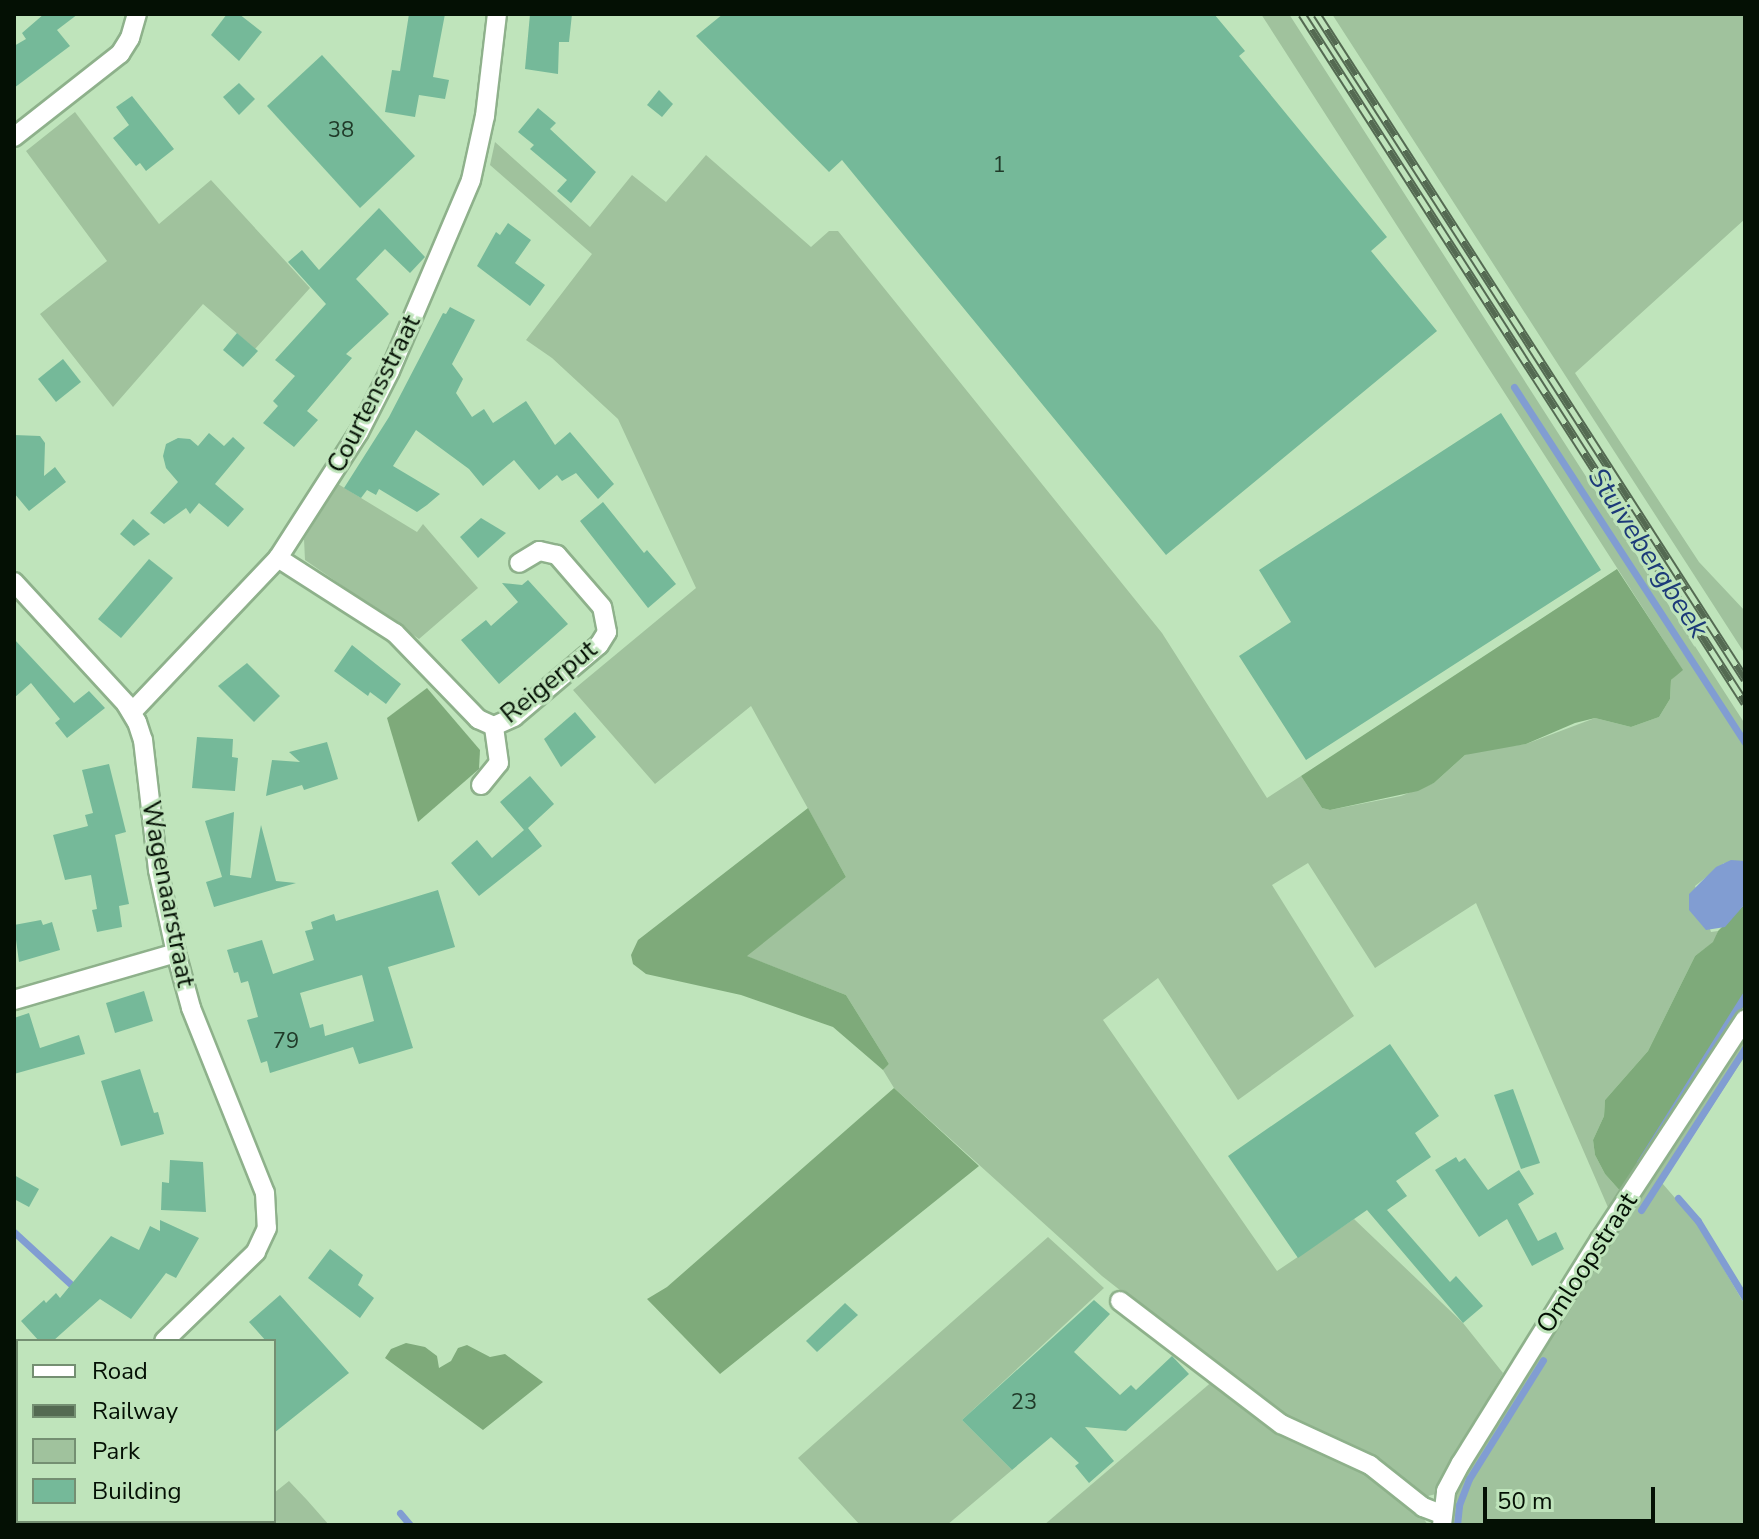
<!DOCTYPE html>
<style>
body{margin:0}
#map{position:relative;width:1759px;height:1539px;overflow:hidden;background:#bfe4bb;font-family:"Nunito Sans",sans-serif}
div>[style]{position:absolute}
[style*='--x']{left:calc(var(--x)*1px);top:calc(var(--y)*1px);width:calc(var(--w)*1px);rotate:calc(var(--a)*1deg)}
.green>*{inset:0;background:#a0c29d}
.forest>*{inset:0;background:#7eaa7a}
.water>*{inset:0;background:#819dd2}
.stream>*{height:7px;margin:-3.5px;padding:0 3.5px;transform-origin:3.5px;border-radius:3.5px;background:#819dd2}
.building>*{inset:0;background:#75b999}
.roads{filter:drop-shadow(2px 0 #8eb18b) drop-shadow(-2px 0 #8eb18b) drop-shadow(0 2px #8eb18b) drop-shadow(0 -2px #8eb18b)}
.street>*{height:18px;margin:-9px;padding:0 9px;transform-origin:9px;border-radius:9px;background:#fff}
.rail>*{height:9px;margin-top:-4.5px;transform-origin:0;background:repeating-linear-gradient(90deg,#bfe4bb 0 18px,#546a52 0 36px);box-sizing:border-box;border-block:2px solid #546a52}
span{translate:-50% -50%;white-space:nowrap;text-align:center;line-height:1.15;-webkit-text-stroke:6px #bfe4bb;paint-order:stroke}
.number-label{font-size:22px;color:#203a29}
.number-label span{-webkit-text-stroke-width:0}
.street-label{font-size:26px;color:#041004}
.water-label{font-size:28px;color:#1c3a79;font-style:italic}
.frame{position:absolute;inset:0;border:16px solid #041004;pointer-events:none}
.legend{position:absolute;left:16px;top:1339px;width:260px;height:184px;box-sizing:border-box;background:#bfe4bb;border:2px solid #748f72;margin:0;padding:10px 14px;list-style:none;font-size:24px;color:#041004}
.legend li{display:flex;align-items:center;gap:16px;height:40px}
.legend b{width:40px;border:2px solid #748f72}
.scale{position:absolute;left:1483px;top:1487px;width:172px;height:36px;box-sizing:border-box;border:4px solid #041004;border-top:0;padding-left:10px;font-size:24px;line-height:28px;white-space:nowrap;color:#041004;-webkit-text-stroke:6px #bfe4bb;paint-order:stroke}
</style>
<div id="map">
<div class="green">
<div style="clip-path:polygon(1261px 14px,1289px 14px,1745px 724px,1745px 861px,1724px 863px,1695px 886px,1711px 932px,1718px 931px,1714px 942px,1695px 956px,1648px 1051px,1605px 1100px,1604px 1116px,1593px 1140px,1595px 1155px,1605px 1174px,1622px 1193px,1610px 1212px,1476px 903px,1375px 968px,1308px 863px,1272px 885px,1354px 1016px,1238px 1100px,1158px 978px,1103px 1020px,1277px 1271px,1354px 1219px,1463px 1323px,1503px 1373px,1448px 1467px,1436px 1494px,1424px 1497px,1386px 1467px,1289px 1423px,1102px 1276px,894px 1088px,883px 1070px,889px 1064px,846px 995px,746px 956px,846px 877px,751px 706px,655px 784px,573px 690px,696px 588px,618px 419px,552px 358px,526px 340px,592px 254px,490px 165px,495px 142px,590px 227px,632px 175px,666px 202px,706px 155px,811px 247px,829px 231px,838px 231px,1162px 633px,1267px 798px,1301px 776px,1322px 808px,1330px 810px,1401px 796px,1434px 783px,1465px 755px,1479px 750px,1526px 744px,1595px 718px,1631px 727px,1659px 717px,1670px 699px,1671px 680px,1682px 669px)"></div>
<div style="clip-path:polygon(1332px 14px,1745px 14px,1745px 219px,1575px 373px,1699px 562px,1745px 611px,1745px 654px)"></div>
<div style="clip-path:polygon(75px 112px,159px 224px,211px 180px,310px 288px,255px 349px,203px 304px,113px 407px,40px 314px,107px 261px,26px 151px)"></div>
<div style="clip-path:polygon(338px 484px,417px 532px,423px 524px,478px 588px,419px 639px,305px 560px,304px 539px)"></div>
<div style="clip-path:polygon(1745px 1036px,1745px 1056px,1662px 1183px,1696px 1222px,1745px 1305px,1745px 1525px,1451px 1525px,1451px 1500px,1477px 1452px)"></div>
<div style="clip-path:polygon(1048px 1237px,1104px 1288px,962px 1420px,1012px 1470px,947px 1525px,860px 1525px,798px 1458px)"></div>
<div style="clip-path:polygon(1214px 1380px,1367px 1469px,1416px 1508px,1428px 1525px,1044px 1525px)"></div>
<div style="clip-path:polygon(289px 1481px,307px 1500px,329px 1525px,249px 1525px,245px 1521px,274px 1521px,274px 1493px)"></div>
</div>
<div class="forest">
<div style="clip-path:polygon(1617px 569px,1683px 670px,1671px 680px,1670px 699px,1659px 717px,1631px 727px,1595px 718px,1575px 723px,1526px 744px,1465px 755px,1434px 783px,1418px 791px,1330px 810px,1322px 808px,1301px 776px)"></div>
<div style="clip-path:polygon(427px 688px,480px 750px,479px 769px,418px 822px,387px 718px)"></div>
<div style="clip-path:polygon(808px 808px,846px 877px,747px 956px,846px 995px,889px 1064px,883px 1070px,833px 1027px,741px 995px,646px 974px,633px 964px,631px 955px,638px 940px)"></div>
<div style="clip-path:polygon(1745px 904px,1745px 1004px,1622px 1193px,1605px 1174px,1595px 1155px,1593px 1140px,1604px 1116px,1605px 1100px,1648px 1051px,1695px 956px,1713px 942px,1718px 931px)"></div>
<div style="clip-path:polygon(894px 1088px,979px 1166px,720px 1374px,647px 1299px,667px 1287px)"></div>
<div style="clip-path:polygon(406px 1343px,425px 1347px,437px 1356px,439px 1368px,451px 1361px,458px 1348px,467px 1345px,490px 1357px,505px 1354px,543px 1382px,483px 1430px,385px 1358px,391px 1349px)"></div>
</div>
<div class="water">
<div style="clip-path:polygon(1731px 860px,1745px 861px,1745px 904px,1725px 927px,1706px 930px,1689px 910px,1689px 894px,1716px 867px)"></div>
</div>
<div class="stream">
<div style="--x:1514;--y:387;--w:424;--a:57"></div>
<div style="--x:1640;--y:1162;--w:197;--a:-57.8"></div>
<div style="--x:1678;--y:1198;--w:30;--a:49"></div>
<div style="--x:1698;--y:1221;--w:90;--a:58.6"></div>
<div style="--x:1641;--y:1210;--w:193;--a:-57.3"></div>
<div style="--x:14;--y:1232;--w:86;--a:42.6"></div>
<div style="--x:400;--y:1513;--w:16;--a:50"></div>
<div style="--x:1457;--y:1525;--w:20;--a:-84"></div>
<div style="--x:1459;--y:1505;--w:28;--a:-69"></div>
<div style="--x:1469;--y:1479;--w:140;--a:-58.1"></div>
</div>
<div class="building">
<div style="clip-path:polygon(44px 14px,78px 14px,57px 30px,70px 46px,14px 88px,14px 46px,26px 39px,22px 33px)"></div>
<div style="clip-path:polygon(227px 14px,239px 14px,262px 32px,239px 61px,211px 35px)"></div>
<div style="clip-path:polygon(409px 14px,445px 14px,433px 77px,449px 80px,445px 99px,419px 95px,415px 117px,385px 112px,392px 70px,400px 71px)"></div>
<div style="clip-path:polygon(530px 14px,572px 14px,569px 42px,559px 42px,558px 74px,525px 69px)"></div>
<div style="clip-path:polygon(723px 14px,1214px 14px,1245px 51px,1239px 56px,1387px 237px,1371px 251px,1437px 331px,1166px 555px,842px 160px,829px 172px,696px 36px)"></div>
<div style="clip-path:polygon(322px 55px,415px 156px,360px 208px,267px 106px)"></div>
<div style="clip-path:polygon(239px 83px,255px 99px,239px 115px,223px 97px)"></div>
<div style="clip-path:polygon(659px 90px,673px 104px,662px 117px,647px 105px)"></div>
<div style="clip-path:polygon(132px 96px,174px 149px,146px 171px,140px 163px,136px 166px,113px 138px,129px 125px,116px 107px)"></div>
<div style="clip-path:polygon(538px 108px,556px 123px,550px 129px,596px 172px,571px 203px,557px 191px,567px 180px,530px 149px,534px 145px,518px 132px)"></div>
<div style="clip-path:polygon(379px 208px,425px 257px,410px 273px,385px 249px,356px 279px,389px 314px,346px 354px,352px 358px,307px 411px,318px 420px,294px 447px,263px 423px,278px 406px,273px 401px,295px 376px,275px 360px,326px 304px,288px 262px,302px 250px,319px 270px)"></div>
<div style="clip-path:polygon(508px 223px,531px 240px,515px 263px,545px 285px,530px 306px,477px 266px,496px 232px,500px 235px)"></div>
<div style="clip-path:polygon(450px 307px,475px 320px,452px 364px,463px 379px,456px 393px,472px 417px,484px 409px,493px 423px,526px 401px,555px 445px,570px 432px,614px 484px,598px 499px,576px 473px,562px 481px,557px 475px,539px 490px,514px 460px,483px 486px,469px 469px,416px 430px,393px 466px,440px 494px,427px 505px,417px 512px,379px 489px,376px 495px,367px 490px,361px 498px,344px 488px,389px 417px,443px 313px,446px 314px)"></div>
<div style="clip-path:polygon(237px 333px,258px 351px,243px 367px,223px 350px)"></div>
<div style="clip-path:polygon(63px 359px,81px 382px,56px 402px,38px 379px)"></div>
<div style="clip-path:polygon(1501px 413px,1601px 570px,1306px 760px,1239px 656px,1291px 622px,1259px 570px)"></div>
<div style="clip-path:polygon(209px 433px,224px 446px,233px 437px,245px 448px,215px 484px,244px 509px,228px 527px,199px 503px,190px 514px,186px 508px,164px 524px,150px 513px,178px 482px,166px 468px,163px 456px,166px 444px,178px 438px,190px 439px,198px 446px)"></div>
<div style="clip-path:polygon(14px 435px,40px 436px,45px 443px,44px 476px,55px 467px,66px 482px,29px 511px,14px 493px)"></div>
<div style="clip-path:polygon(603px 502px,644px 553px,647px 550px,676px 584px,648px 608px,580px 521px)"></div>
<div style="clip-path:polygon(481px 518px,506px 533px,478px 558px,460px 537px)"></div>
<div style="clip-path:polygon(133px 519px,150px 534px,134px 546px,120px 534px)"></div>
<div style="clip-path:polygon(149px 559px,173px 578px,121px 638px,98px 619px)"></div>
<div style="clip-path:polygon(528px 580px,568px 624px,499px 684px,461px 640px,486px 620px,491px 626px,518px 602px,502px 583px,522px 585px)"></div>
<div style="clip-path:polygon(14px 639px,74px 703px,89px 691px,105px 708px,67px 738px,55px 723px,60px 719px,31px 683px,14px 698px)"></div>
<div style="clip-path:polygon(352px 645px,401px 684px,386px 704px,370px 692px,368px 696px,334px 671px)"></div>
<div style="clip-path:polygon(247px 663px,280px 696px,254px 722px,218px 686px)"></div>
<div style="clip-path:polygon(575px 712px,596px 737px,561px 767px,544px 739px)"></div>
<div style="clip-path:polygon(197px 737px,233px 739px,232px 757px,238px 758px,235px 791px,192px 788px)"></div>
<div style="clip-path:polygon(327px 742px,338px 779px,304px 790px,302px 785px,266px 796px,272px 760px,300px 762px,289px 752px)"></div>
<div style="clip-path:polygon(109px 764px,126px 832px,115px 835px,129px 904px,119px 906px,122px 927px,97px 932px,92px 910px,97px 909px,91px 875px,65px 880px,53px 835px,88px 826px,85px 815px,93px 813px,82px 770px)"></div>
<div style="clip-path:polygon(530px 776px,554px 804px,528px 828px,542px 846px,479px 896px,451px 863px,477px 840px,492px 858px,524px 830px,500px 802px)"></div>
<div style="clip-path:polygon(234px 812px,230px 875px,251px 878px,261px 825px,276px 881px,296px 883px,214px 907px,206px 882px,222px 877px,205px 821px)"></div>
<div style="clip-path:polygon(evenodd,438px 890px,455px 947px,388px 967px,413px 1048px,359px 1064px,353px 1047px,270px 1073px,267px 1061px,261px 1063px,247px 1020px,258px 1017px,248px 981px,241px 983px,238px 972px,234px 973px,227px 950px,262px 940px,273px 974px,314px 960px,305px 931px,313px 929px,311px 922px,334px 914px,336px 921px,438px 890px,362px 975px,374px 1021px,325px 1036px,323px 1024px,310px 1028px,300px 993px,362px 975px)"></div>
<div style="clip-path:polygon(41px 920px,43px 925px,52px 922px,60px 950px,19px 962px,14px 925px)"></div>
<div style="clip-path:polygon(144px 991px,153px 1021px,115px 1033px,106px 1003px)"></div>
<div style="clip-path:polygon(29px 1013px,40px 1048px,79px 1035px,85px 1054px,14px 1074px,14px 1018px)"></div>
<div style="clip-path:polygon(1390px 1044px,1439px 1116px,1415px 1133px,1431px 1157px,1396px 1181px,1407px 1196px,1387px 1210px,1450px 1282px,1456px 1276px,1483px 1306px,1463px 1323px,1367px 1210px,1298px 1258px,1228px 1156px)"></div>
<div style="clip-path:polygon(140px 1069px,154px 1113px,158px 1112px,164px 1134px,121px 1146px,101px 1081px)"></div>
<div style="clip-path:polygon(1513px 1089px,1540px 1163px,1521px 1169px,1494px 1095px)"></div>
<div style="clip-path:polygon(1456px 1157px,1459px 1162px,1465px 1158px,1488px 1190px,1519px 1170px,1534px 1194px,1518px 1204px,1538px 1241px,1556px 1232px,1564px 1249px,1532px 1266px,1507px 1219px,1479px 1237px,1435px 1170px)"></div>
<div style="clip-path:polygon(170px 1160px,203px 1162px,206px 1212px,161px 1210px,162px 1182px,169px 1183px)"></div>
<div style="clip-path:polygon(14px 1175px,39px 1189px,29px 1207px,14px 1199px)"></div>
<div style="clip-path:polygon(160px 1220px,199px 1238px,176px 1278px,166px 1273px,131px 1319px,100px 1299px,53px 1341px,39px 1341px,21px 1321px,44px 1300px,46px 1303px,56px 1293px,60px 1298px,111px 1236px,139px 1250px,150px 1226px,160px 1231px)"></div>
<div style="clip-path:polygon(330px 1249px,363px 1275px,358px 1285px,374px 1298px,360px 1318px,308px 1278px)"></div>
<div style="clip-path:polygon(280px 1295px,349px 1373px,274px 1433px,274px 1341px,266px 1341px,249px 1322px)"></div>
<div style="clip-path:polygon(1094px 1300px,1110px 1314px,1074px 1352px,1120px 1395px,1131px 1385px,1136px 1390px,1172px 1356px,1189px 1374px,1126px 1431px,1085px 1427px,1114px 1461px,1089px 1483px,1075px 1466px,1079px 1463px,1051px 1437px,1012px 1470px,962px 1420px)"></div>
<div style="clip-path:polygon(845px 1303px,858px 1315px,817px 1352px,806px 1341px)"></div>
</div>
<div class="roads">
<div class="street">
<div style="--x:14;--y:137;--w:135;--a:-38.1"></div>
<div style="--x:120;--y:54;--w:19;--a:-58"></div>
<div style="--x:130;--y:38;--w:25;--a:-74"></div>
<div style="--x:278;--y:558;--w:139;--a:32.7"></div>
<div style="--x:395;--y:633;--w:120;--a:46"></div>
<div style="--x:478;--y:719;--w:17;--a:24"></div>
<div style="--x:494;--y:726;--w:22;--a:-24"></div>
<div style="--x:514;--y:717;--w:111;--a:-40.3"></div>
<div style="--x:599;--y:645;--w:15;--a:-58"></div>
<div style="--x:607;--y:632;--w:25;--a:-101"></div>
<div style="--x:602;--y:607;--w:69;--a:-130.9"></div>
<div style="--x:557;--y:555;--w:18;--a:-167"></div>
<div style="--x:539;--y:551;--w:23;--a:149"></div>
<div style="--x:14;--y:582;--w:166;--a:47.4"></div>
<div style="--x:126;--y:704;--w:21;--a:59"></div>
<div style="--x:137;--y:722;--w:19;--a:72"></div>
<div style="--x:143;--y:740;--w:131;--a:83.4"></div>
<div style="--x:158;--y:870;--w:85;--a:77.8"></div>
<div style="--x:176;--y:953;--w:57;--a:74.7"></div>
<div style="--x:191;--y:1008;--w:199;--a:68.2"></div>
<div style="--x:265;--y:1193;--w:35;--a:87"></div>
<div style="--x:267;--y:1228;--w:26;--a:115"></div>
<div style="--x:256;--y:1252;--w:128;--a:135.9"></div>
<div style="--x:132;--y:712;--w:212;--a:-46.5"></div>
<div style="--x:278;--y:558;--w:150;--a:-57.3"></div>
<div style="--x:359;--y:432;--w:68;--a:-63.1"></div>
<div style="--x:390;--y:371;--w:207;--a:-67"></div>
<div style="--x:471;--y:180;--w:66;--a:-77.7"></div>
<div style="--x:485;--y:116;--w:103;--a:-83.3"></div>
<div style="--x:481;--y:785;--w:28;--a:-51"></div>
<div style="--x:499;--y:763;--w:37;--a:-98"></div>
<div style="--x:14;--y:1000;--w:169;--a:-16.2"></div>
<div style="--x:1120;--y:1301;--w:203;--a:37.4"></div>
<div style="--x:1281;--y:1424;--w:98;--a:24.7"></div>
<div style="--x:1370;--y:1465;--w:68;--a:38.4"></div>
<div style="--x:1423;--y:1507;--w:19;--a:21"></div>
<div style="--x:14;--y:1472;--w:5;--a:-37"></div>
<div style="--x:1442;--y:1525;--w:34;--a:-83"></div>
<div style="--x:1446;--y:1491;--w:32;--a:-62"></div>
<div style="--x:1461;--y:1463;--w:263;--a:-58.1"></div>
<div style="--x:1600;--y:1240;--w:264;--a:-56.7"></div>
</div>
</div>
<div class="rail">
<div style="--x:1302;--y:14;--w:819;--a:57.26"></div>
<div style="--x:1317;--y:14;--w:791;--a:57.23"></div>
</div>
<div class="number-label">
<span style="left:341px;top:131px">38</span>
<span style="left:999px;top:166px">1</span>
<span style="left:286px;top:1042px">79</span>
<span style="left:1024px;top:1403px">23</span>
</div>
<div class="street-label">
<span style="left:374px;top:394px;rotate:-63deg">Courtensstraat</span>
<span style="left:549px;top:682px;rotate:-39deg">Reigerput</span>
<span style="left:168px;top:894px;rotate:79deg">Wagenaarstraat</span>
<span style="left:1587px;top:1263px;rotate:-57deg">Omloopstraat</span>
</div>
<div class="water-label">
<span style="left:1648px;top:553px;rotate:57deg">Stuivebergbeek</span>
</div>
<div class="frame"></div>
<ul class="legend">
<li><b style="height:10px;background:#fff"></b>Road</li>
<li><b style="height:10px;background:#546a52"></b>Railway</li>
<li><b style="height:22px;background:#a0c29d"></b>Park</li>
<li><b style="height:22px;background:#75b999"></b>Building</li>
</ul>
<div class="scale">50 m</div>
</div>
